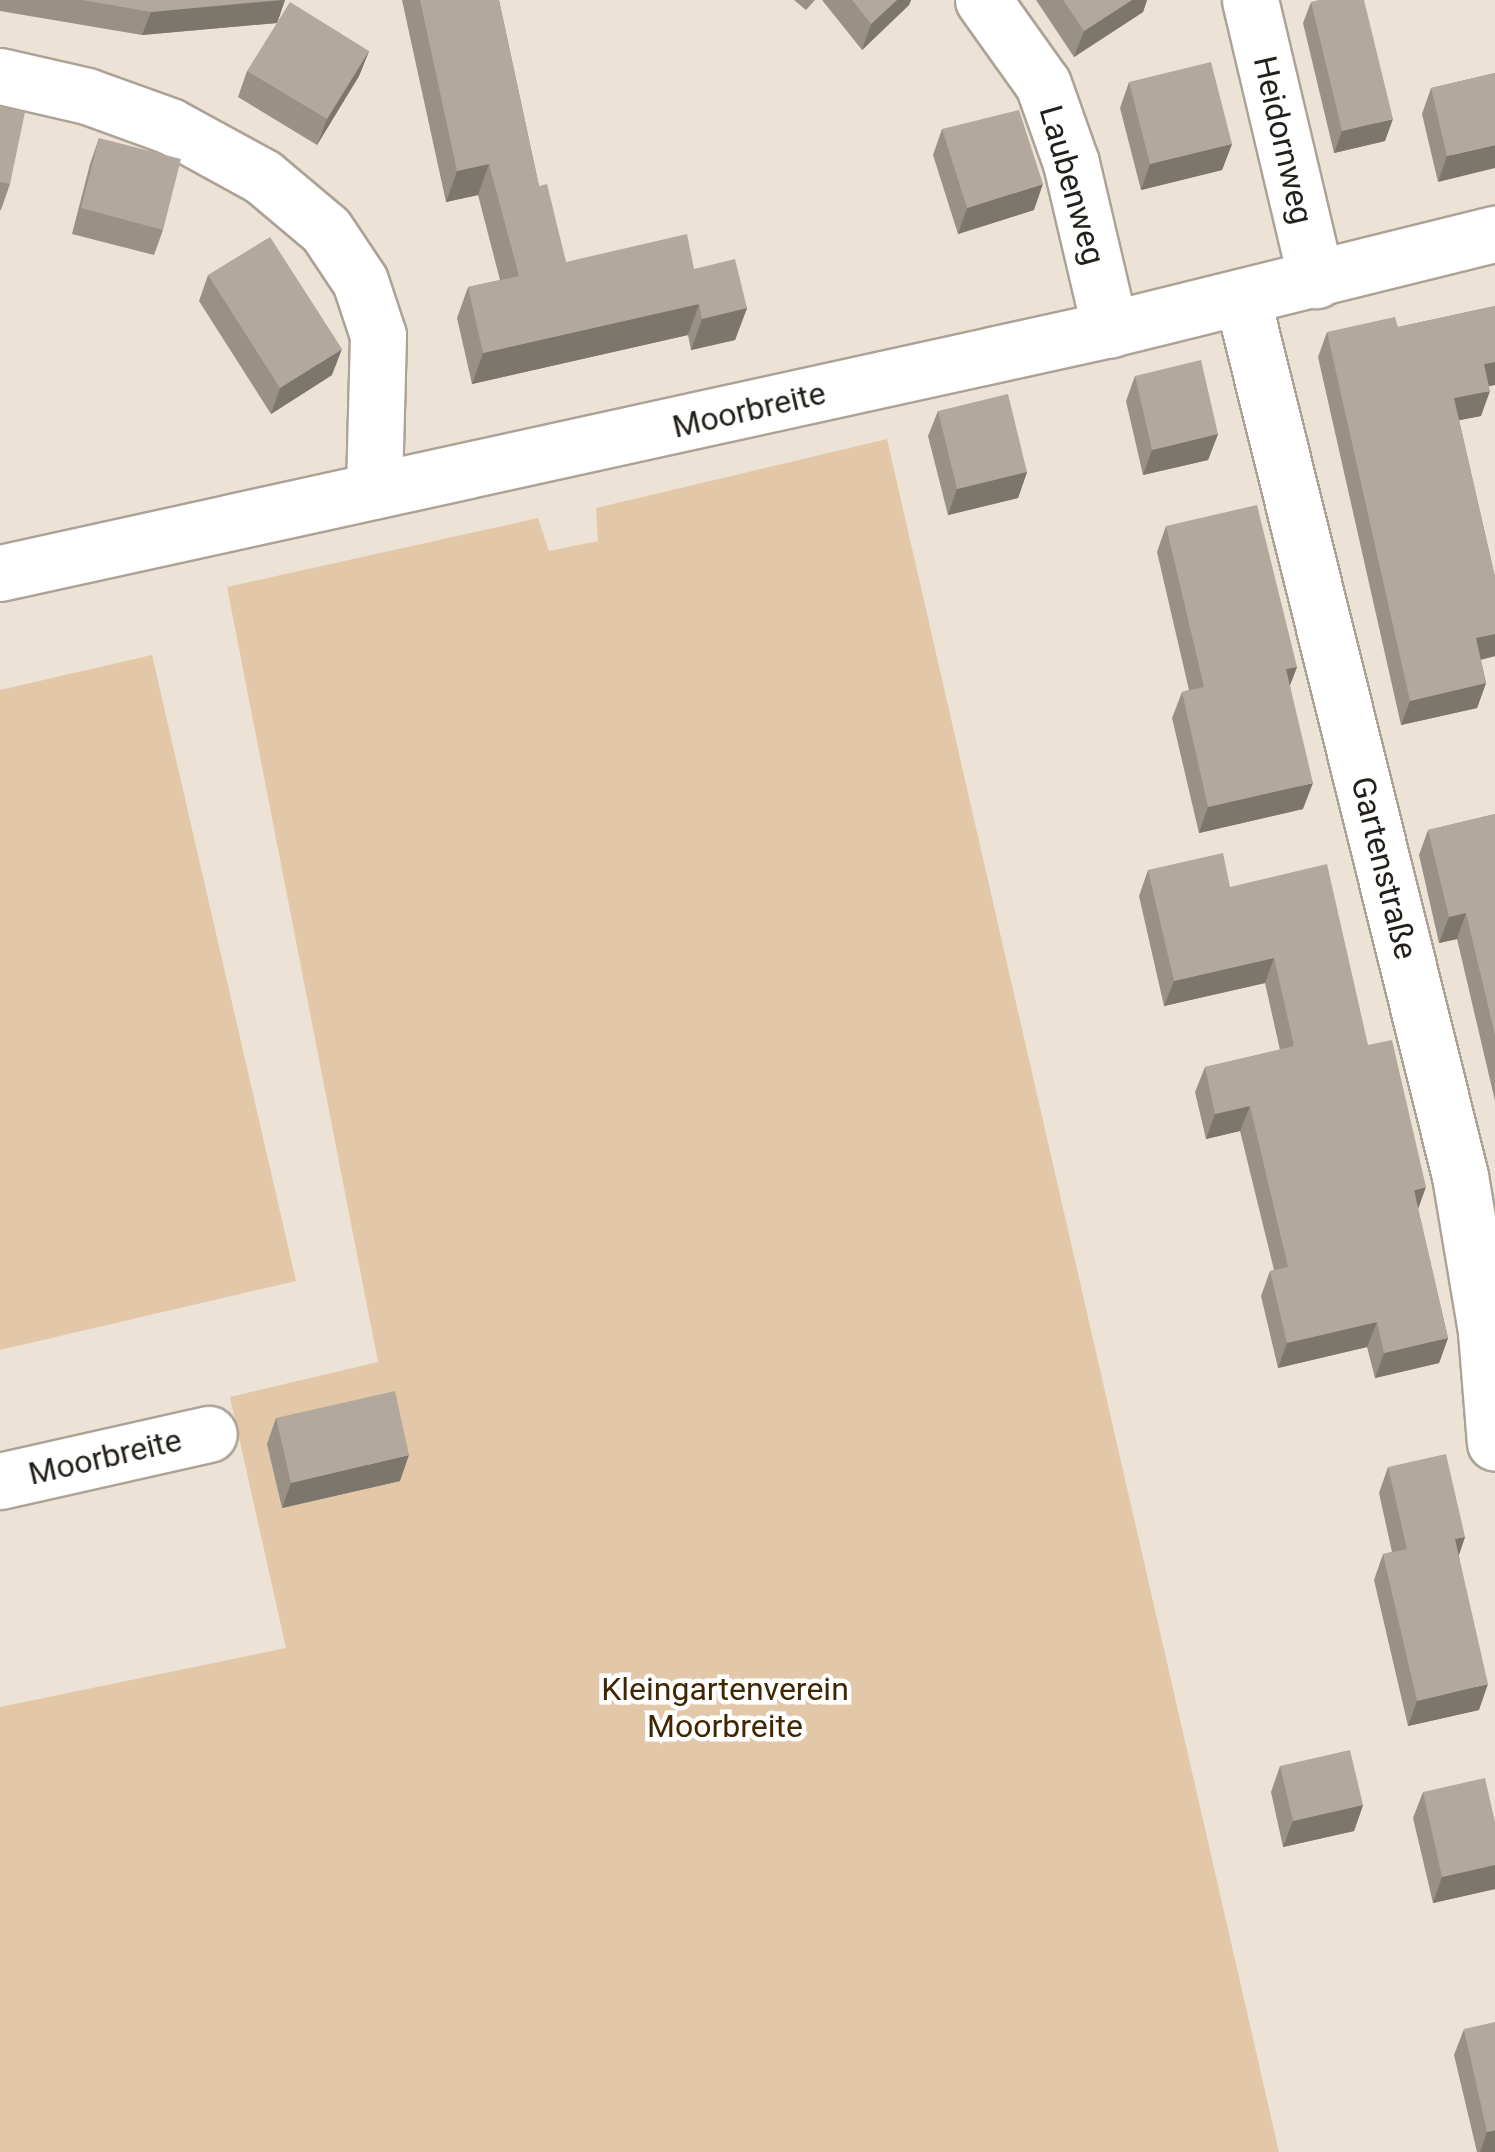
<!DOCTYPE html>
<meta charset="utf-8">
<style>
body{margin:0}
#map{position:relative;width:1495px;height:2152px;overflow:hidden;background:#ede2d6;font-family:Roboto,sans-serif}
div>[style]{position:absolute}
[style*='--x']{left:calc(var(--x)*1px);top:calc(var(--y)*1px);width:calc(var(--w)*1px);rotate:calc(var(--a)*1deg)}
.green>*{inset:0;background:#e2c8a8}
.roads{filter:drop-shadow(2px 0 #aca296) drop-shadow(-2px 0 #aca296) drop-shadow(0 2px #aca296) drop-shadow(0 -2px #aca296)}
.minor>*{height:55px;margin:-27.5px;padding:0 27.5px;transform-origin:27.5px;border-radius:27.5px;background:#fff}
.wall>*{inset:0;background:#999086}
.shaded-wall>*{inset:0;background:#7d766d}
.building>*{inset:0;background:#b2a89c}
span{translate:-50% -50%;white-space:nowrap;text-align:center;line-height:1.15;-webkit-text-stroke:9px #fff;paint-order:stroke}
.street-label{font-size:32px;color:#231f1a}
.park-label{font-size:32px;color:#412600}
</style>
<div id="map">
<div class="green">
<div style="clip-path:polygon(887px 439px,1279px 2152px,0 2152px,0 1707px,286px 1648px,230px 1397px,378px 1362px,227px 587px,538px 518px,549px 551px,598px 541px,596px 508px)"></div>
<div style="clip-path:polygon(152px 655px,296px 1281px,0 1350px,0 690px)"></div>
</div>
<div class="roads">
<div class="minor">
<div style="--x:983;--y:0;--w:103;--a:54.5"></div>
<div style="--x:1043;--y:84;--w:84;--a:70.5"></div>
<div style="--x:1071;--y:163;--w:171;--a:76.8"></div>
<div style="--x:1250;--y:0;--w:288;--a:76.7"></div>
<div style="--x:0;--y:76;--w:89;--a:12.9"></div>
<div style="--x:87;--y:96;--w:88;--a:19.9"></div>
<div style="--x:170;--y:126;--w:106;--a:28.7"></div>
<div style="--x:263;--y:177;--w:82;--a:40.1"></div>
<div style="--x:326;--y:230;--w:61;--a:56.3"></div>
<div style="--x:360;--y:281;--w:57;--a:71.6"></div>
<div style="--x:378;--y:335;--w:155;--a:91.5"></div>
<div style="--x:1242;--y:297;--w:906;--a:76.07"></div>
<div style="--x:1460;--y:1176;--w:158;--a:80.5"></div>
<div style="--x:1486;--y:1332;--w:111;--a:85.4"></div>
<div style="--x:0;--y:573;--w:1137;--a:-12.4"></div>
<div style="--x:1110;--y:329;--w:397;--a:-13.9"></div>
<div style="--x:0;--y:1481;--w:214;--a:-12.7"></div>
</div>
</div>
<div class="wall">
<div style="clip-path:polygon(0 0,285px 0,277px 23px,142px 35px,0 11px)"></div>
<div style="clip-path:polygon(402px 0,499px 0,539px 186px,566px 262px,694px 269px,747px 308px,735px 340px,691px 350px,688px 335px,472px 384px,457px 318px,468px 287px,500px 280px,478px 195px,446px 202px)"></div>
<div style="clip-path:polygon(794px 0,815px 0,806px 10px)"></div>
<div style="clip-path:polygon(822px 0,911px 0,909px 5px,862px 50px)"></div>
<div style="clip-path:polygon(1036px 0,1147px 0,1143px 12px,1074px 57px)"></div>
<div style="clip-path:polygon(1311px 2px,1385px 141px,1334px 153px,1303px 23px)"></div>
<div style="clip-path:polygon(369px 51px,359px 76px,317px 145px,238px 97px,247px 71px)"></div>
<div style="clip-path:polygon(1495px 73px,1438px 182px,1422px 114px,1431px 88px)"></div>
<div style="clip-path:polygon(1129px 82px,1232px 144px,1222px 170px,1141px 190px,1120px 108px)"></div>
<div style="clip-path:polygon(0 107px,10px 184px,1px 210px,0 210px)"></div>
<div style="clip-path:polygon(942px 129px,1034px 210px,958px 234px,933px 155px)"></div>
<div style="clip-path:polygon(99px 138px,163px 230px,154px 255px,72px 234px,90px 164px)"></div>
<div style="clip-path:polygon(208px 275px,332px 375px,271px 414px,199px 301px)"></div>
<div style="clip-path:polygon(1495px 306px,1495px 385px,1489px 386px,1481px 416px,1459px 420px,1495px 577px,1495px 656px,1481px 660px,1486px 683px,1477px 708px,1401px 725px,1318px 357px,1327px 332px,1398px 327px)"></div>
<div style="clip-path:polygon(1135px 376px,1218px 434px,1208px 460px,1143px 475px,1126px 401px)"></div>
<div style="clip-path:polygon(938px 411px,1027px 472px,1018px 498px,948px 515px,928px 436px)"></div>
<div style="clip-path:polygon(1166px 526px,1297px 667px,1290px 685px,1303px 809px,1199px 833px,1172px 718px,1182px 692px,1189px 690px,1157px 552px)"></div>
<div style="clip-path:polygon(1495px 814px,1495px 1101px,1457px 939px,1439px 943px,1419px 855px,1428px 830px)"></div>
<div style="clip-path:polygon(1148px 870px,1230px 887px,1368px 1045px,1418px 1209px,1448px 1338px,1439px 1363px,1375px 1378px,1367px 1347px,1278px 1368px,1261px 1296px,1270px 1271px,1274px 1270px,1240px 1131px,1206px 1139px,1195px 1092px,1205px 1067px,1280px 1050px,1265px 983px,1164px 1006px,1139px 896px)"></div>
<div style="clip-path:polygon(276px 1418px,400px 1481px,282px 1508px,267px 1444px)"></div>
<div style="clip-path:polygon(1388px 1467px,1465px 1537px,1459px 1555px,1479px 1710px,1408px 1726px,1374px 1580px,1383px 1554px,1392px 1552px,1379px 1493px)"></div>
<div style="clip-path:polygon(1280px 1766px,1363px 1805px,1354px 1831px,1283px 1847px,1271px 1792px)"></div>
<div style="clip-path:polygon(1423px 1792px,1495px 1822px,1495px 1889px,1433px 1903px,1413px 1818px)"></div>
<div style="clip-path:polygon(1464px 2029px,1495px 2152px,1477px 2152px,1454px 2055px)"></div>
</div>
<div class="shaded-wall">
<div style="clip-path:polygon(285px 0,277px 23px,142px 35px,151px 12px)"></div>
<div style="clip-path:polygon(897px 0,911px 0,909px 5px,862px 50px,871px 24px)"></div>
<div style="clip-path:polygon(1132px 0,1147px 0,1143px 12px,1074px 57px,1084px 31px)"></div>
<div style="clip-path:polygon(369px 51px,359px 76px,317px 145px,327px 119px)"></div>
<div style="clip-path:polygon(1393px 119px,1385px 141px,1334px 153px,1342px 131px)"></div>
<div style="clip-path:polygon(1232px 144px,1222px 170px,1141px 190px,1150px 164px)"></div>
<div style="clip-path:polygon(1495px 145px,1495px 168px,1438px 182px,1447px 156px)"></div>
<div style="clip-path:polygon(489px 164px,478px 195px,446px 202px,457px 171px)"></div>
<div style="clip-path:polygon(1043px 184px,1034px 210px,958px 234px,967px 208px)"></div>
<div style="clip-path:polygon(699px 304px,688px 335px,472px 384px,483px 353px)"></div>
<div style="clip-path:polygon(747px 308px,735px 340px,691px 350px,702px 319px)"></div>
<div style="clip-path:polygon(342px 349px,332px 375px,271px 414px,280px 388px)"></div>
<div style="clip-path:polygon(1495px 362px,1495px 385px,1475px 389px,1484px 364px)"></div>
<div style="clip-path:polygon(1490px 391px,1481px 416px,1445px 423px,1454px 398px)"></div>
<div style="clip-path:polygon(1218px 434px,1208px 460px,1143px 475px,1152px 450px)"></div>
<div style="clip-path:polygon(1027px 472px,1018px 498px,948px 515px,957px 489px)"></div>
<div style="clip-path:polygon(1495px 634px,1495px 656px,1467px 663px,1476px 638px)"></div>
<div style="clip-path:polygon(1297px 667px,1287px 693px,1286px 669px)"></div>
<div style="clip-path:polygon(1486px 683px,1477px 708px,1401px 725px,1410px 701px)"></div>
<div style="clip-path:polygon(1313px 783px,1303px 809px,1199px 833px,1208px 807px)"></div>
<div style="clip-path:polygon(1466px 913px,1457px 939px,1439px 943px,1449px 917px)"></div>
<div style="clip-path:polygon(1274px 958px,1265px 983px,1164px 1006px,1174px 981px)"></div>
<div style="clip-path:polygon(1250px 1106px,1240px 1131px,1206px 1139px,1215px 1114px)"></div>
<div style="clip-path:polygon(1426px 1187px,1417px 1212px,1414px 1190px)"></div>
<div style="clip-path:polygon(1377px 1322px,1367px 1347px,1278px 1368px,1287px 1343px)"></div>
<div style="clip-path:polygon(1448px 1338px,1439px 1363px,1375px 1378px,1384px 1353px)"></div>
<div style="clip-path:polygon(409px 1455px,400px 1481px,282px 1508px,291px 1483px)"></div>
<div style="clip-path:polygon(1465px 1537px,1456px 1563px,1455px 1539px)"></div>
<div style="clip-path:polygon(1488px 1684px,1479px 1710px,1408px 1726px,1417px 1701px)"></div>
<div style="clip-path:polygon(1363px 1805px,1354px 1831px,1283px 1847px,1293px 1821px)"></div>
<div style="clip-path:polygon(1495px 1865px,1495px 1889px,1433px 1903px,1442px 1877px)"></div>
<div style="clip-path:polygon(1495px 2130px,1495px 2152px,1480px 2152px,1487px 2132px)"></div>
</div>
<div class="building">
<div style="clip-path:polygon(82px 0,278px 0,151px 12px)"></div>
<div style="clip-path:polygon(420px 0,499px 0,539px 186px,547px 184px,566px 262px,687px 234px,694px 269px,735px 259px,747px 308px,702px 319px,699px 304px,483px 353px,468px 287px,519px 276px,489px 164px,457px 171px)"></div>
<div style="clip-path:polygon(852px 0,897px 0,871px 24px)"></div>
<div style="clip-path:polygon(1063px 0,1132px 0,1084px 31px)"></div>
<div style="clip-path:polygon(1319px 0,1364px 0,1393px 119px,1342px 131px,1311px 2px)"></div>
<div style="clip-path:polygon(290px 2px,369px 51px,327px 119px,247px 71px)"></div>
<div style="clip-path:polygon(1211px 62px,1232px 144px,1150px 164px,1129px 82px)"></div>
<div style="clip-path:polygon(1495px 73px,1495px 145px,1447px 156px,1431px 88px)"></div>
<div style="clip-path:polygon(0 107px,25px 112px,10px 184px,0 182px)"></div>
<div style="clip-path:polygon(1019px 110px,1043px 184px,967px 208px,942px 129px)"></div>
<div style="clip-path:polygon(99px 138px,181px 159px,163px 230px,81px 208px)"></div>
<div style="clip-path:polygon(270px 237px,342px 349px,280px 388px,208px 275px)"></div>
<div style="clip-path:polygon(1495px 306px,1495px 362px,1484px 364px,1490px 391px,1454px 398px,1495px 577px,1495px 634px,1476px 638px,1486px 683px,1410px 701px,1327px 332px,1395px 317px,1398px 327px)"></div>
<div style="clip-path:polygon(1201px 360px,1218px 434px,1152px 450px,1135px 376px)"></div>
<div style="clip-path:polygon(1008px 394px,1027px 472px,957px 489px,938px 411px)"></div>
<div style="clip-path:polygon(1257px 505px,1297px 667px,1286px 669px,1313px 783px,1208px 807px,1182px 692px,1204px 687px,1166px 526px)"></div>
<div style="clip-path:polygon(1495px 814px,1495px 1035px,1466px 913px,1449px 917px,1428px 830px)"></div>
<div style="clip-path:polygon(1223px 853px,1230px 887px,1327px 864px,1368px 1045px,1392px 1040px,1426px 1187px,1414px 1190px,1448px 1338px,1384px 1353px,1377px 1322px,1287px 1343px,1270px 1271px,1288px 1267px,1250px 1106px,1215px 1114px,1205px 1067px,1294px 1046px,1274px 958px,1174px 981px,1148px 870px)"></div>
<div style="clip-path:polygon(395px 1391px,409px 1455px,291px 1483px,276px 1418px)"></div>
<div style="clip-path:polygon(1446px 1454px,1465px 1537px,1455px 1539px,1488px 1684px,1417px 1701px,1383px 1554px,1407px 1549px,1388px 1467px)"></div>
<div style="clip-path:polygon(1350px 1750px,1363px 1805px,1293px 1821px,1280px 1766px)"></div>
<div style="clip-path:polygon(1485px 1778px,1495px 1822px,1495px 1865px,1442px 1877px,1423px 1792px)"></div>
<div style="clip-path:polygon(1495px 2022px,1495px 2130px,1487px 2132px,1464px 2029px)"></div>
</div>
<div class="street-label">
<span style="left:1283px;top:140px;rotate:77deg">Heidornweg</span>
<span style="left:1072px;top:185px;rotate:74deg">Laubenweg</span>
<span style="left:749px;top:410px;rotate:-13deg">Moorbreite</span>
<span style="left:1384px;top:868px;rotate:76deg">Gartenstraße</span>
<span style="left:105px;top:1457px;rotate:-13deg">Moorbreite</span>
</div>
<div class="park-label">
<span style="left:725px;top:1708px">Kleingartenverein<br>Moorbreite</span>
</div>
</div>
